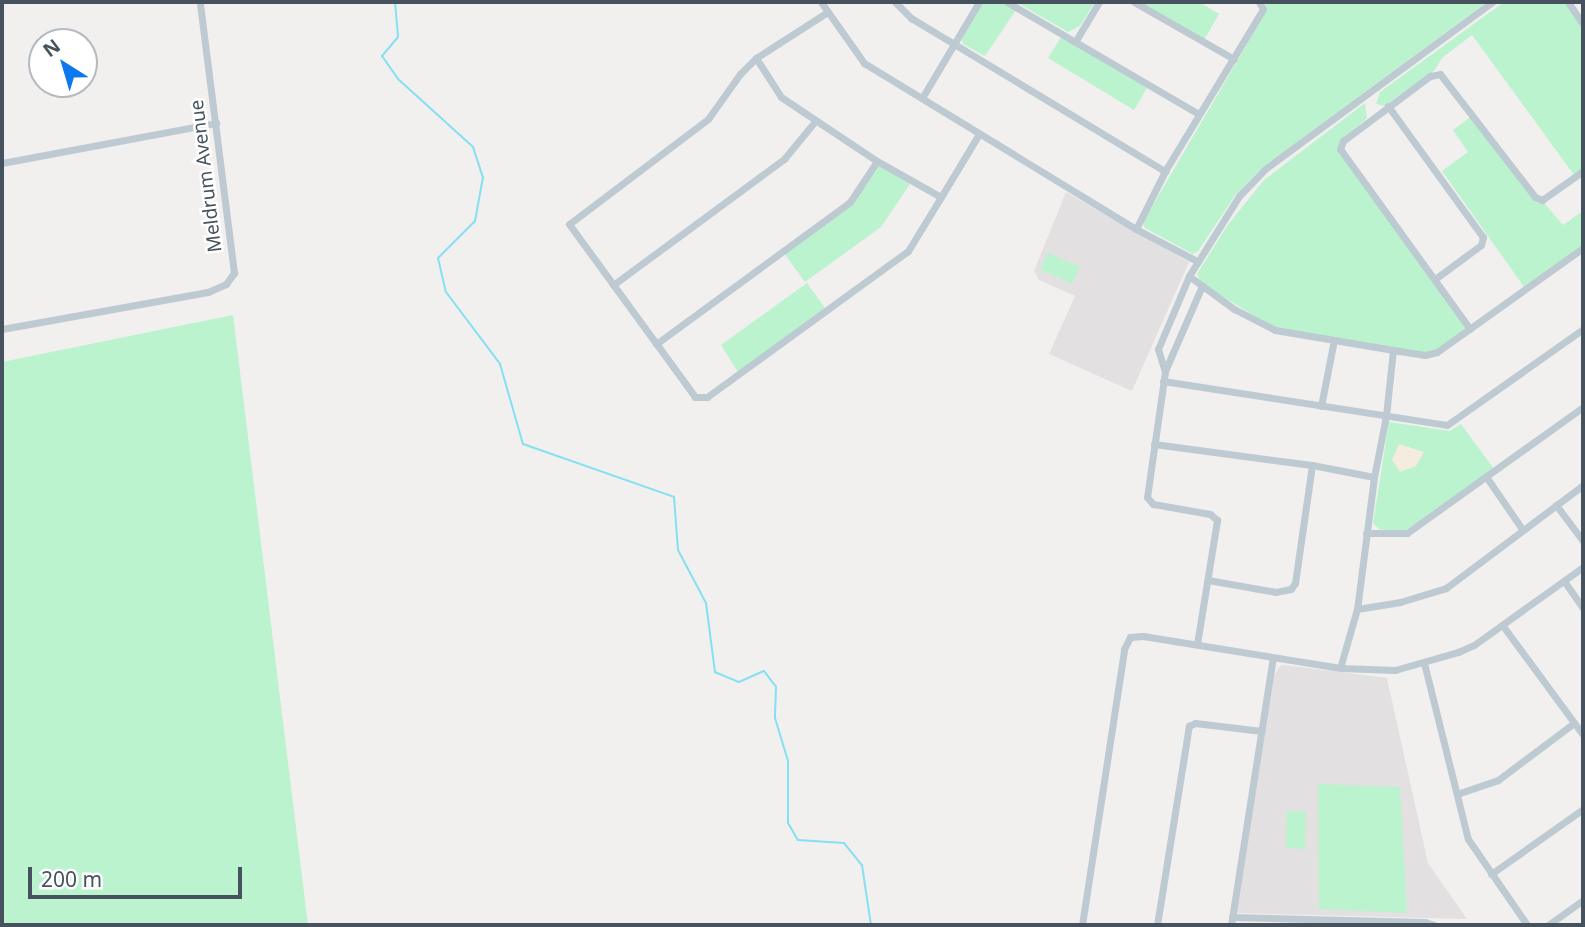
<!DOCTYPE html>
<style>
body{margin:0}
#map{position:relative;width:1585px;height:927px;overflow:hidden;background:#f2efef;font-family:"Noto Sans",sans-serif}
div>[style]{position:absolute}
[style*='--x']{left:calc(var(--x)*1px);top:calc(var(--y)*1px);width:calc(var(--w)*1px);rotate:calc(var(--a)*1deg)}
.education>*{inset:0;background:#e3e0e1}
.green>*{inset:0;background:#baf3ce}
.sand>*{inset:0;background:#f4ecdf}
.stream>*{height:2px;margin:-1px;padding:0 1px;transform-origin:1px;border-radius:1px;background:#84e0f3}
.minor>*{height:7px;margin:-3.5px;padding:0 3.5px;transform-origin:3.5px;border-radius:3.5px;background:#becad2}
span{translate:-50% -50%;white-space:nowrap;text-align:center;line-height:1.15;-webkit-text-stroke:5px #fff;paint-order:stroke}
.street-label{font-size:19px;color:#46535e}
.frame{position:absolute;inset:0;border:4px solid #46535e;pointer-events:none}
.north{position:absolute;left:28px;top:28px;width:70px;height:70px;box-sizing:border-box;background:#fff;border:2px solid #b5babf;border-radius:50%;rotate:323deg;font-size:19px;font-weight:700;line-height:28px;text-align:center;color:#46535e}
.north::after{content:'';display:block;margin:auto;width:24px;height:32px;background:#0b78f0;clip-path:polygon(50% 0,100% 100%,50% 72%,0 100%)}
.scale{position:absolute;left:28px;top:867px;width:214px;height:32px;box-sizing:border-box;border:4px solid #46535e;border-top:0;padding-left:9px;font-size:21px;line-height:24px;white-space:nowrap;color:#46535e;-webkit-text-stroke:5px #fff;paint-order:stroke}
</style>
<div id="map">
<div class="education">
<div style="clip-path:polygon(1066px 192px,1189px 262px,1132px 391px,1049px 354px,1075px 296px,1039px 280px,1034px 271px)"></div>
<div style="clip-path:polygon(1284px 665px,1387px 678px,1428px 863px,1467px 919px,1236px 913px,1274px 676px,1280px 666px)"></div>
</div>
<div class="green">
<div style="clip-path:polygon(983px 2px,1002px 2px,1016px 10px,985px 56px,963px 44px,962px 39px)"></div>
<div style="clip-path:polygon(1016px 2px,1095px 2px,1080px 26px,1068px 32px)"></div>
<div style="clip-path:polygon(1139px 2px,1199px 2px,1219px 14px,1204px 40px)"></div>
<div style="clip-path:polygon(1265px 2px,1487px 2px,1263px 167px,1236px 194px,1198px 251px,1193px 254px,1145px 228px,1143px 222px,1267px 10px)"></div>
<div style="clip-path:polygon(1504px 2px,1565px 2px,1583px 28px,1583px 168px,1574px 175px,1472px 35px,1442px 58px,1434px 71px,1384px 106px,1376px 104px,1380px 92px)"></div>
<div style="clip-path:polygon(1061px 37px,1147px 88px,1134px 110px,1048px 58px)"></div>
<div style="clip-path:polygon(1365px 103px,1367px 118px,1339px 143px,1468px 329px,1436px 351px,1425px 354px,1276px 329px,1202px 284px,1197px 274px,1227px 226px,1264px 180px)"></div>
<div style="clip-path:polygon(1472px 116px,1533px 200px,1545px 204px,1563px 225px,1583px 211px,1583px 245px,1524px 287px,1442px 171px,1468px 152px,1453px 130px)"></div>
<div style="clip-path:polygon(878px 163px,910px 184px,881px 227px,805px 282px,784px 253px,843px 210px)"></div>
<div style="clip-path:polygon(1048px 253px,1080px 267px,1072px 284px,1040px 269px)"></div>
<div style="clip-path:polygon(807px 283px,825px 308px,738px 372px,721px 345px)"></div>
<div style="clip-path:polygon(233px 315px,308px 925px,2px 925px,2px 362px)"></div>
<div style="clip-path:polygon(1389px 422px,1450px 431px,1461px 424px,1494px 469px,1403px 532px,1379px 529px,1373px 523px)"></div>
<div style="clip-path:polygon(1318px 784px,1400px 787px,1407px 913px,1319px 909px)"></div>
<div style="clip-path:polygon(1287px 811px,1306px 812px,1305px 849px,1286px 848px)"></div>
</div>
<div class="sand">
<div style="clip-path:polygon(1399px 444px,1424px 452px,1416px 466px,1400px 472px,1392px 460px)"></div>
</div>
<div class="stream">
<div style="--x:395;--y:2;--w:35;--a:85"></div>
<div style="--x:398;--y:37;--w:25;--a:130"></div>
<div style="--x:382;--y:56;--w:28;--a:55"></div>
<div style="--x:398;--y:79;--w:101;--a:42.2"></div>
<div style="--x:473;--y:147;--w:32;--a:72"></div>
<div style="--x:483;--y:177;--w:45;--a:100.3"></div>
<div style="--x:475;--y:221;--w:52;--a:135"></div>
<div style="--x:438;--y:258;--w:35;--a:77"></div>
<div style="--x:446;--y:292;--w:90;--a:53.1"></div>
<div style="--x:500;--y:364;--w:83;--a:74"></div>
<div style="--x:523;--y:444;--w:160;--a:19.3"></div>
<div style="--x:674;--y:497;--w:53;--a:85.7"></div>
<div style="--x:678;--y:550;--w:60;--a:62.2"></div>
<div style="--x:706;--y:603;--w:70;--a:82.6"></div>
<div style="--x:715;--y:672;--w:26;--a:23"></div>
<div style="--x:739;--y:682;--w:27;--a:-24"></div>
<div style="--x:764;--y:671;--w:20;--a:53"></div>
<div style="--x:776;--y:687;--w:31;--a:92"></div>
<div style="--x:775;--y:718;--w:45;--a:73.2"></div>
<div style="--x:788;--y:761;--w:62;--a:90"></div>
<div style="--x:788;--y:823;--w:20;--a:60"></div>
<div style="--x:798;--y:840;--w:46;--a:3.7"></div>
<div style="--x:844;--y:843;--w:28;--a:51"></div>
<div style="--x:862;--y:865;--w:61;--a:81.5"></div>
</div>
<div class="minor">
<div style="--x:821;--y:2;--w:75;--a:54.8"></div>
<div style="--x:864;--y:63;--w:319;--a:31.4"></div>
<div style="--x:1136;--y:229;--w:69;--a:27.7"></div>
<div style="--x:895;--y:2;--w:23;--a:45"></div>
<div style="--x:911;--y:18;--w:297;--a:31.1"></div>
<div style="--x:1007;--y:2;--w:222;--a:30.3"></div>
<div style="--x:1134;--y:2;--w:115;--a:29.7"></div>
<div style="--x:1568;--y:2;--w:27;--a:56"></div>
<div style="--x:826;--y:13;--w:83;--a:147.3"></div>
<div style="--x:756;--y:58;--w:46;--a:57.3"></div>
<div style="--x:781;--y:97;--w:115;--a:33.7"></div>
<div style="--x:877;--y:161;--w:73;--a:29.4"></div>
<div style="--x:941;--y:197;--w:74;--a:-58.9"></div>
<div style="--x:1075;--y:42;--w:47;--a:-59"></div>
<div style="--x:756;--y:58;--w:23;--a:135"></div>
<div style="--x:740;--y:74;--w:55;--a:125.4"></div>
<div style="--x:708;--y:119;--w:174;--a:142.9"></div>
<div style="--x:569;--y:224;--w:214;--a:53.9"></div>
<div style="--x:695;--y:397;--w:12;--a:0"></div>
<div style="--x:707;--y:397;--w:248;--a:-36"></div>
<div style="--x:908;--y:251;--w:63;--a:-58.6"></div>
<div style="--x:922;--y:98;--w:112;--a:-59.3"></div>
<div style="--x:1388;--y:106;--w:162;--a:54.1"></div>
<div style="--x:1483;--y:237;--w:8;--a:104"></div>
<div style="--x:1481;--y:245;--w:57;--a:143.5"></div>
<div style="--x:2;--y:163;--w:218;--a:-10.6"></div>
<div style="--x:1136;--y:229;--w:65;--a:-63.4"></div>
<div style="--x:1165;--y:171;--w:189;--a:-58.8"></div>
<div style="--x:1263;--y:9;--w:8;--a:-120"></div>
<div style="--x:1189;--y:276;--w:94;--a:-58"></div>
<div style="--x:1239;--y:196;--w:37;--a:-46"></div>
<div style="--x:1265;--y:169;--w:282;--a:-36.3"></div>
<div style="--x:613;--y:285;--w:212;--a:-36.4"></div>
<div style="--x:784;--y:159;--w:50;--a:-50.6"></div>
<div style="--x:2;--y:329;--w:209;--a:-10.2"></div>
<div style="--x:208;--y:292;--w:20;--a:-24"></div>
<div style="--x:226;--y:284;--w:14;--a:-54"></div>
<div style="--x:234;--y:273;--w:273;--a:-97.2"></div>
<div style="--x:1470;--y:329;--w:222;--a:-125.8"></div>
<div style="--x:1340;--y:149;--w:9;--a:-69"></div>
<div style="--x:1343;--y:141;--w:109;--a:-36.8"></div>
<div style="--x:1430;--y:76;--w:10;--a:-11"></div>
<div style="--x:1440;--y:74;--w:155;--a:52.3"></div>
<div style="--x:1535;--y:197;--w:8;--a:23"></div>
<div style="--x:1542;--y:200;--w:50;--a:-35.3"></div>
<div style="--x:656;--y:344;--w:240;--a:-36.2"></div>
<div style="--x:850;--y:202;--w:49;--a:-56.6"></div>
<div style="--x:1393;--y:350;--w:32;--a:9"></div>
<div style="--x:1425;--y:355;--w:12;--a:-14"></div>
<div style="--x:1437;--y:352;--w:179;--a:-35.5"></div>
<div style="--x:1165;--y:371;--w:93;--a:-66.5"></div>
<div style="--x:1163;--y:381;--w:287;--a:8.8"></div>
<div style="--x:1447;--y:425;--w:166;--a:-35.2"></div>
<div style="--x:1321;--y:406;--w:67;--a:-78.9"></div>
<div style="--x:1154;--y:444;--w:159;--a:7.6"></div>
<div style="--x:1312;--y:465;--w:119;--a:98.2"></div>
<div style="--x:1295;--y:583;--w:7;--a:124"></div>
<div style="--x:1291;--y:589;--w:15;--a:169"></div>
<div style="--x:1276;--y:592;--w:69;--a:-170"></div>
<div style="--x:1312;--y:465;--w:63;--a:11"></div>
<div style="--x:1487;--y:478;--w:62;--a:55.5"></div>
<div style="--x:1556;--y:505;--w:45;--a:53.1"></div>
<div style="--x:1366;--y:533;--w:41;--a:0"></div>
<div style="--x:1407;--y:533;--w:216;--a:-35.6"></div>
<div style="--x:1564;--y:581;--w:33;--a:55"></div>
<div style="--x:1357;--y:609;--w:44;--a:-9.2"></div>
<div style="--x:1400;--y:602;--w:48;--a:-16.9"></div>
<div style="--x:1446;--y:588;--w:171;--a:-36.9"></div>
<div style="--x:1503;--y:626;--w:135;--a:53.7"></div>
<div style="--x:1197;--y:644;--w:126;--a:-80.8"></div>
<div style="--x:1217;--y:520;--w:9;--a:-139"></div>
<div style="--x:1210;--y:514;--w:58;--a:-170"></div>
<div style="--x:1153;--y:504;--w:9;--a:-131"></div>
<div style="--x:1147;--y:497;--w:126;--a:-81.8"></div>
<div style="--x:1165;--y:372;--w:24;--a:-107"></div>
<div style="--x:1158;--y:349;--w:79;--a:-67"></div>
<div style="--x:1189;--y:276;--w:56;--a:36.3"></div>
<div style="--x:1234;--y:309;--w:46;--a:27.1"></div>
<div style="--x:1275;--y:330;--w:120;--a:9.6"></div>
<div style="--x:1393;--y:350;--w:66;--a:96.1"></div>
<div style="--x:1386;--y:416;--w:62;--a:101.1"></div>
<div style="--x:1374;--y:477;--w:133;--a:97.3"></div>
<div style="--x:1357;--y:609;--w:61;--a:106.1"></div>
<div style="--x:1424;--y:663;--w:181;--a:76"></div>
<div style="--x:1468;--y:839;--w:104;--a:55.5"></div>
<div style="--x:1457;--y:794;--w:43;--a:-18.9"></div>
<div style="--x:1498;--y:780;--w:95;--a:-36.9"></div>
<div style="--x:1491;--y:874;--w:113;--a:-35.2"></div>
<div style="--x:1232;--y:917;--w:193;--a:1.5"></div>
<div style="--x:1425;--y:922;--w:9;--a:18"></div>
<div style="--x:1082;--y:925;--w:279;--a:-81.3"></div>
<div style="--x:1124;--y:649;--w:13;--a:-63"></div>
<div style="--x:1130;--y:637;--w:13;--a:-4"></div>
<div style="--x:1143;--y:636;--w:200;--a:9.2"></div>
<div style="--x:1340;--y:668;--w:55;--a:2.1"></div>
<div style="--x:1395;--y:670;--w:66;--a:-15.9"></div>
<div style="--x:1458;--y:652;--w:17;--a:-24"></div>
<div style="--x:1474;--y:645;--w:134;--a:-35.6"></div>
<div style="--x:1157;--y:925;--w:202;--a:-80.9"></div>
<div style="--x:1189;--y:726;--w:7;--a:-27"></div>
<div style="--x:1195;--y:723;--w:67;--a:6.8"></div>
<div style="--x:1231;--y:925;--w:270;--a:-81.1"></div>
<div style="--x:1548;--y:925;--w:43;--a:-35.5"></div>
</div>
<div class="street-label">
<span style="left:206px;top:176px;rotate:-97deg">Meldrum Avenue</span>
</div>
<div class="frame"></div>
<div class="north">N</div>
<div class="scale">200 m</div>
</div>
